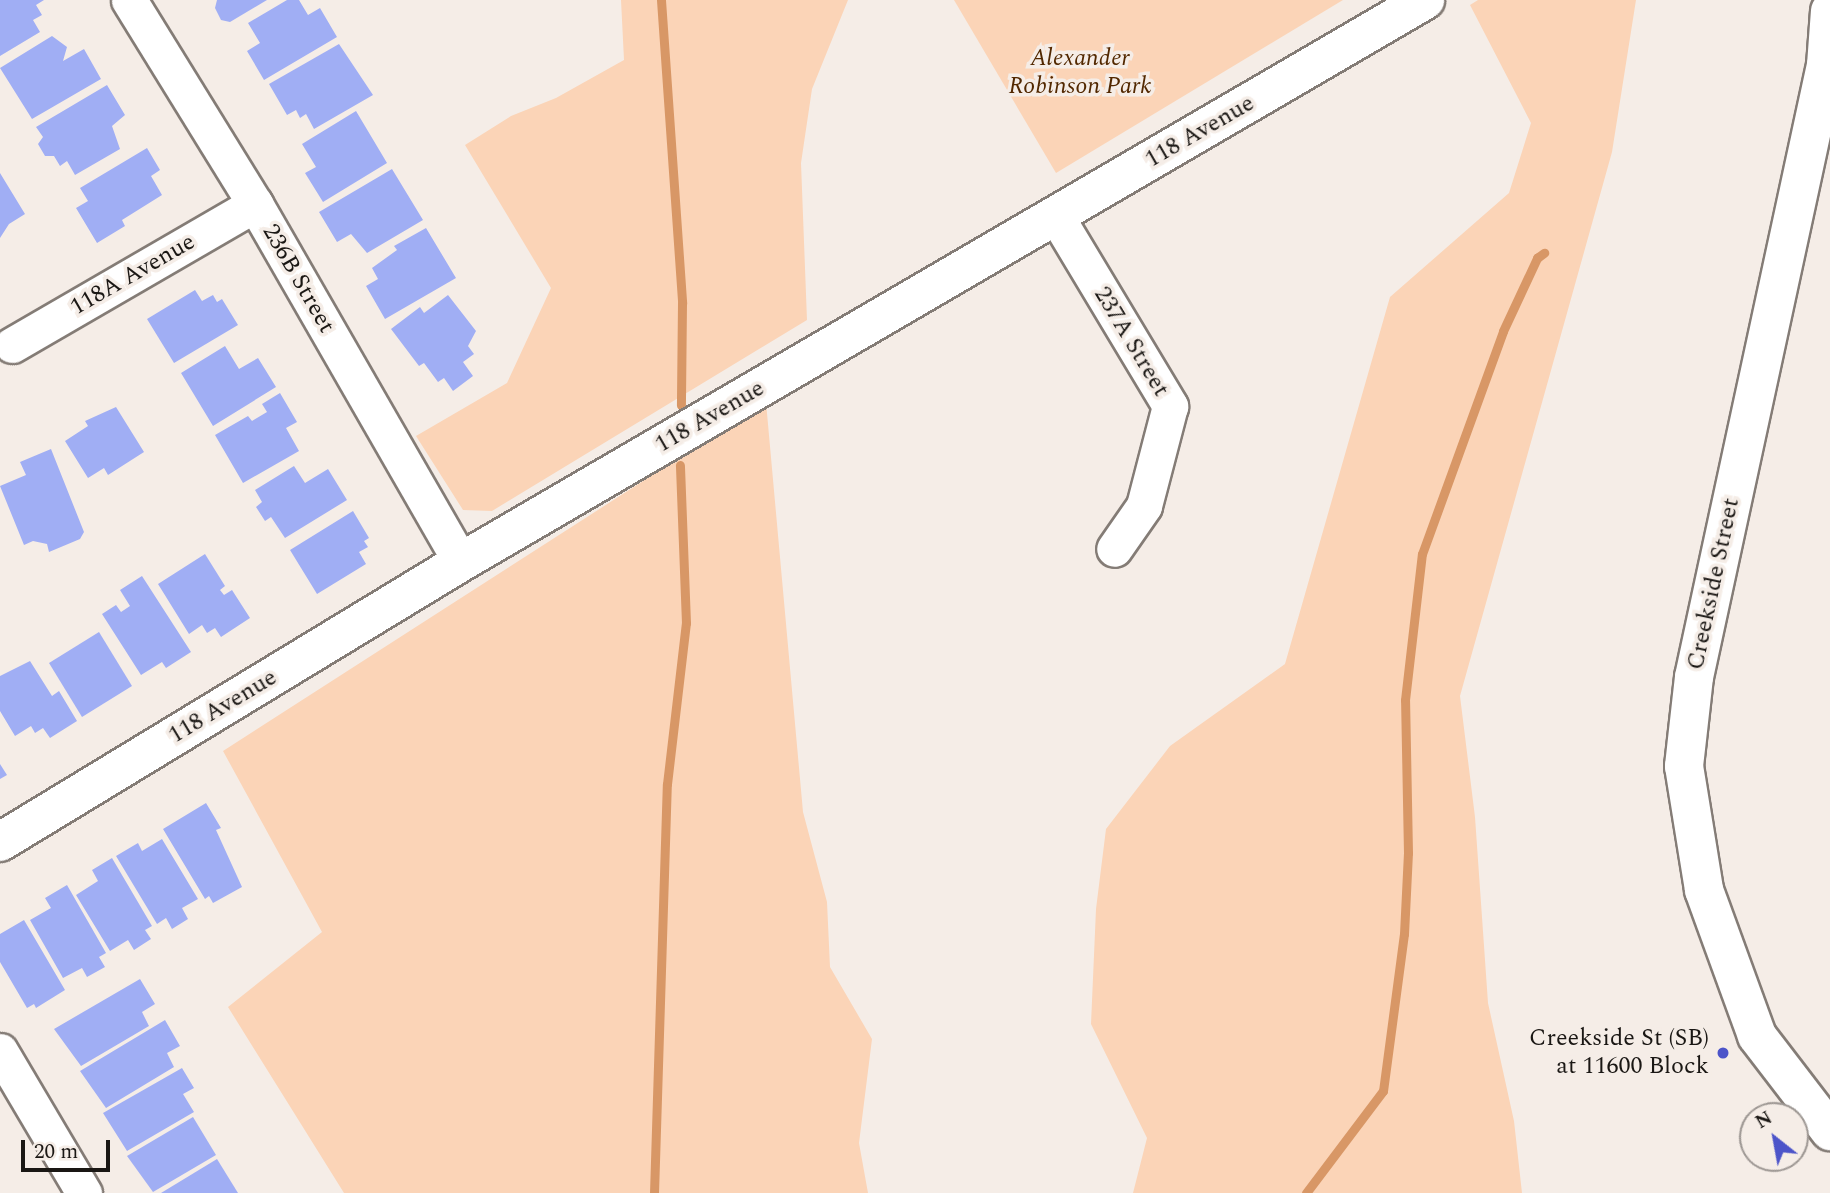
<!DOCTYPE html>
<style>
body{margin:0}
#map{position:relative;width:1830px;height:1193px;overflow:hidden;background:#f5ede7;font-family:Spectral,serif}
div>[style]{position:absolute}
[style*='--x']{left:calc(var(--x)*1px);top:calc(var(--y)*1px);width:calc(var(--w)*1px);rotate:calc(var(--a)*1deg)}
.green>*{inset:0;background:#fbd4b7}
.stream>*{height:9px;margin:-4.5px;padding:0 4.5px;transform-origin:4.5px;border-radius:4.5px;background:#d89766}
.building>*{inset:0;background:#a0aef4}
.roads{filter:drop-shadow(2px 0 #847c76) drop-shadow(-2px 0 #847c76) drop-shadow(0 2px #847c76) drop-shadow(0 -2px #847c76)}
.street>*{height:35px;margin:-17.5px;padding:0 17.5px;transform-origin:17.5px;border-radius:17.5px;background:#fff}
.secondary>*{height:38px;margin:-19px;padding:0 19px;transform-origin:19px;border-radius:19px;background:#fff}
.dots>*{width:19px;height:19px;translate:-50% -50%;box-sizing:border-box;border:4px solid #f5ede7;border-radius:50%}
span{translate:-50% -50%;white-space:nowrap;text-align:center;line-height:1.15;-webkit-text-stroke:7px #f5ede7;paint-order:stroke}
.park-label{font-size:24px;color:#522800;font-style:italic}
.street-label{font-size:24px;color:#1a1714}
.poi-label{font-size:24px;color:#1a1714}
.right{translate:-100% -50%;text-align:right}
.north{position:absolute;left:1739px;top:1102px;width:70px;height:70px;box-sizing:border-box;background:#f5ede7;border:2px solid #9d9793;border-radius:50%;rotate:329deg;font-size:19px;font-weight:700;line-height:28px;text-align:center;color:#1a1714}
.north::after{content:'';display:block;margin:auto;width:24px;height:32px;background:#4c54c9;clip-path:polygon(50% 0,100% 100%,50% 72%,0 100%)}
.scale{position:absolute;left:21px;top:1140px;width:89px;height:32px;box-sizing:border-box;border:4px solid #1a1714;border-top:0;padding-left:9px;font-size:21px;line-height:24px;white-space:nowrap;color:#1a1714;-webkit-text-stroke:5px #f5ede7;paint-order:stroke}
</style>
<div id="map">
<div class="green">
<div style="clip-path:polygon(621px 0,848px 0,812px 89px,801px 163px,807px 320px,492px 511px,463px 510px,416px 436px,507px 383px,551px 288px,465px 145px,511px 116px,556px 98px,624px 60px)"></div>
<div style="clip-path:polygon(954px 0,1343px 0,1056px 173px)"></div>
<div style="clip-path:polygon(1478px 0,1636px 0,1612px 152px,1460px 696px,1475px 817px,1488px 1003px,1514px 1121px,1522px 1193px,1133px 1193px,1147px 1138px,1091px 1024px,1096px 909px,1106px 829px,1170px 746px,1285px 664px,1390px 297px,1509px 193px,1531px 123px,1470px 5px)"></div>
<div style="clip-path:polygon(766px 402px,803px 812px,827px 902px,830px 967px,872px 1039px,859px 1143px,868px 1193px,344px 1193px,228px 1007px,322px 932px,223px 751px)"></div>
</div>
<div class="stream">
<div style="--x:661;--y:0;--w:304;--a:86"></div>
<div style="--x:682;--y:303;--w:102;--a:90.6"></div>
<div style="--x:654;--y:1193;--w:409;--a:-88.2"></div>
<div style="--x:667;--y:784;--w:162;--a:-83.3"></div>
<div style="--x:686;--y:623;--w:158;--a:-92.2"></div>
<div style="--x:1306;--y:1193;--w:128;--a:-53"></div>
<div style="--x:1383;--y:1091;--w:158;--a:-82.4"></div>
<div style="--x:1404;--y:934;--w:81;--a:-87.2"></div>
<div style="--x:1408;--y:853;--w:153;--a:-91.1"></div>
<div style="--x:1405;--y:700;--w:147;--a:-83.4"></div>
<div style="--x:1422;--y:554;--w:237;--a:-70"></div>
<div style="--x:1503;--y:331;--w:81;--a:-65"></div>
<div style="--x:1537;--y:258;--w:9;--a:-36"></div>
</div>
<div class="building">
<div style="clip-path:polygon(0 0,44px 0,36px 5px,42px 15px,33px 20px,40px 32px,0 56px)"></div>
<div style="clip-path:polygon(217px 0,267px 0,230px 22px,221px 20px,215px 8px)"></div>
<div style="clip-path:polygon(287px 0,299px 0,308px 15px,320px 8px,337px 37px,264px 80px,247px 51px,260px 43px,248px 23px)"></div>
<div style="clip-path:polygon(52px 36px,67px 47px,63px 61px,84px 49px,101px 79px,32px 119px,0 68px)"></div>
<div style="clip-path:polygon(339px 44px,373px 95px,314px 129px,306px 114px,300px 118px,296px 110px,287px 115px,269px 84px)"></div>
<div style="clip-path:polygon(107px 85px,125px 115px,112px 126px,120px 149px,75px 175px,67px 161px,60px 166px,54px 156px,45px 156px,38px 144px,43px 137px,36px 127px)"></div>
<div style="clip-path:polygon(356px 111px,387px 163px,323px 202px,305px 173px,316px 167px,302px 144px)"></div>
<div style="clip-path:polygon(147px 148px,160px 170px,151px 176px,162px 195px,122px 220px,125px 226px,97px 243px,76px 208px,88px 201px,80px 188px)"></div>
<div style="clip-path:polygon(392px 169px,423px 220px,367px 253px,351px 234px,337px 242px,319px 212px)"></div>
<div style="clip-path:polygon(0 173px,25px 214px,9px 224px,0 238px)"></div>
<div style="clip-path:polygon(426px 228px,456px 278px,385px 319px,366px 286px,378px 279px,372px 268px,397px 250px,394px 246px)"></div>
<div style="clip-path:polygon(195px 290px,202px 301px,213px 295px,217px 302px,222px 299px,238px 325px,174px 363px,147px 319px)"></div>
<div style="clip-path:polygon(448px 295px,476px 331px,468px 346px,474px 354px,463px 362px,473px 376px,453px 391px,444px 378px,438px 382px,424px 363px,419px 366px,391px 329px,420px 307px,424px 313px)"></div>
<div style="clip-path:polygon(225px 346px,239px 369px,258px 358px,276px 387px,213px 426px,181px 373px)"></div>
<div style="clip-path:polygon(280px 393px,297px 422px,286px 428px,299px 451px,243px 483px,215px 435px,248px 416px,252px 421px,267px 412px,262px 404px)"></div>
<div style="clip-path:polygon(116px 407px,144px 452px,108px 475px,104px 468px,88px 478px,65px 441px,88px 426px,85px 421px)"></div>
<div style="clip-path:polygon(51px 449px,84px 532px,80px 539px,49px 552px,47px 544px,33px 541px,24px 545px,0 486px,26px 475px,20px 462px)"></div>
<div style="clip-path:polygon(294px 466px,305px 483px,328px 469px,347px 500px,285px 538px,271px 517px,265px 521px,256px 507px,262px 502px,255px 490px)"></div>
<div style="clip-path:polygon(353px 511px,369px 538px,364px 541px,368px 547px,359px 552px,366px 564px,317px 594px,290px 550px)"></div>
<div style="clip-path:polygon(205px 554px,225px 586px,220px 590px,224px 595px,232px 590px,250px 618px,221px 637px,215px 628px,207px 633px,202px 625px,189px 634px,158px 584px)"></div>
<div style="clip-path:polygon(142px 576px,191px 652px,166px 668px,162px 662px,141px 675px,102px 614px,116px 605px,121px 612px,130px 606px,120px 590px)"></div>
<div style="clip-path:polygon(99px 632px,132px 686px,82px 717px,49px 663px)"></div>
<div style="clip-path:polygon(30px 661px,52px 696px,59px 691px,77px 721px,50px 738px,43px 728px,35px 733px,31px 726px,15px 736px,0 711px,0 676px)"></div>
<div style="clip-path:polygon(0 764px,7px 775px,0 779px)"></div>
<div style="clip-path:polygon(206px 803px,221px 828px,216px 830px,242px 887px,213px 903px,209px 896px,205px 899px,163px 829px)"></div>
<div style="clip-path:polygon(162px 839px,198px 899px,182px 908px,188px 919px,172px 929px,166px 918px,157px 924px,116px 856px,138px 843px,142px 851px)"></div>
<div style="clip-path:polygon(112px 858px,152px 926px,145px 930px,151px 939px,134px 950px,128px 940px,110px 951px,76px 895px,98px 881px,92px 870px)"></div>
<div style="clip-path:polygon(67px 885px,106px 953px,99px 957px,105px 967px,87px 977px,82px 968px,63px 978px,30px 920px,51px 908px,45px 898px)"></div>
<div style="clip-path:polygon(24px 920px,65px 990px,36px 1008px,34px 1004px,27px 1008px,0 962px,0 934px)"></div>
<div style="clip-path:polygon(140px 979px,155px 1004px,142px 1012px,149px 1026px,81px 1066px,54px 1029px)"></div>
<div style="clip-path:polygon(165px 1020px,180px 1046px,167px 1053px,174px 1067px,106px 1108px,80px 1071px)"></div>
<div style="clip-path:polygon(182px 1068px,194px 1088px,183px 1094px,194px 1112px,127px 1151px,103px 1113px)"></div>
<div style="clip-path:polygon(193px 1117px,216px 1155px,153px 1192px,127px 1156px)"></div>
<div style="clip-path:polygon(217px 1159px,238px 1193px,161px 1193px)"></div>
</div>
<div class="roads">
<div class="street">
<div style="--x:129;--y:0;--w:240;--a:58.3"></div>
<div style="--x:255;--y:204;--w:413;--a:60.1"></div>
<div style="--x:1056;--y:216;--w:222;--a:59"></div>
<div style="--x:1170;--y:406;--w:103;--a:104.6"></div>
<div style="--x:1144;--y:506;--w:52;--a:124.9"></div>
<div style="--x:12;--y:345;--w:281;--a:-30.1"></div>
<div style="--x:0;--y:1051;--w:165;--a:59.4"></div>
</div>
<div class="secondary">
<div style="--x:1830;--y:11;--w:54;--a:94.2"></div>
<div style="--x:1826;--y:65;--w:626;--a:102.17"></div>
<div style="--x:1694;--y:677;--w:90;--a:96.4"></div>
<div style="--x:1684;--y:766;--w:126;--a:80.8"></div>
<div style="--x:1704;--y:890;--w:155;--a:70"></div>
<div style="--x:1757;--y:1036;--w:120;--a:52.5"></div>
<div style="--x:0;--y:842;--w:539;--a:-31.27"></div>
<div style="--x:461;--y:562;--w:1116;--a:-30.24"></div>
</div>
</div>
<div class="dots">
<div style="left:1723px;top:1053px;background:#4c54c9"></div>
</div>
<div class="park-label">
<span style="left:1080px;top:73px">Alexander<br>Robinson Park</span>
</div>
<div class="street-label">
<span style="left:1200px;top:132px;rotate:-30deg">118 Avenue</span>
<span style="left:133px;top:275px;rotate:-30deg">118A Avenue</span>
<span style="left:298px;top:279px;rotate:60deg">236B Street</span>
<span style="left:1131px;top:342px;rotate:59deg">237A Street</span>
<span style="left:710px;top:417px;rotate:-30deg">118 Avenue</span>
<span style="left:1714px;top:584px;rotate:-78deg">Creekside Street</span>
<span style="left:223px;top:707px;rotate:-31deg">118 Avenue</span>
</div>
<div class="poi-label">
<span class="right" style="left:1709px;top:1053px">Creekside St (SB)<br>at 11600 Block</span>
</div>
<div class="north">N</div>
<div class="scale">20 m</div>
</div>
